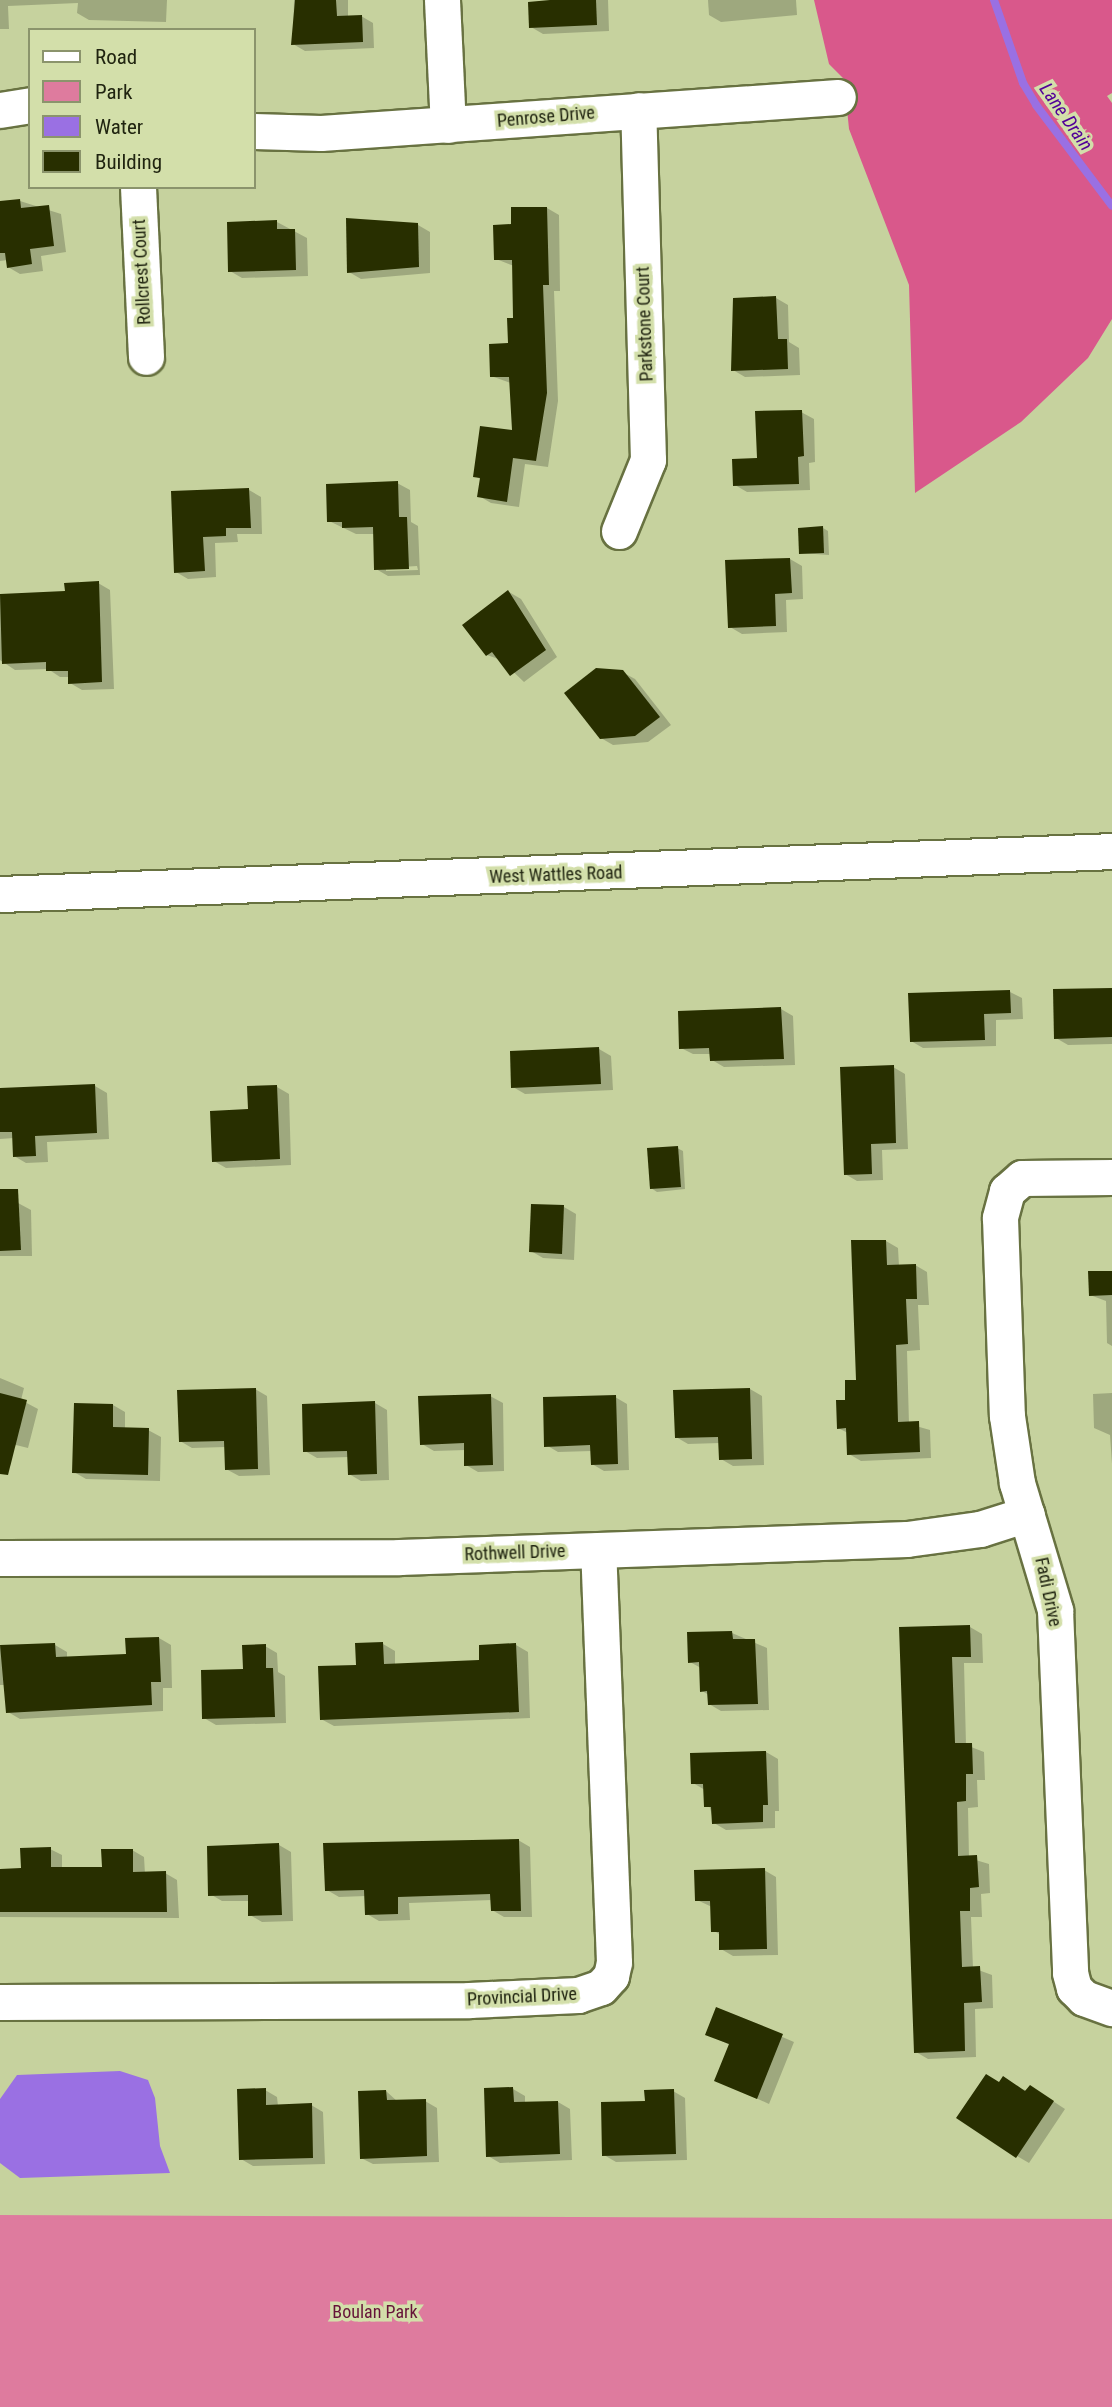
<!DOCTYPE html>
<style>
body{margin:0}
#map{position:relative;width:1112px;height:2407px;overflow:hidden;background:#c6d29e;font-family:"Roboto Condensed",sans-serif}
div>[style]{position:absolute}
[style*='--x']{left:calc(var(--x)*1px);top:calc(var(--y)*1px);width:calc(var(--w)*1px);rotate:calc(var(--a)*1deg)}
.green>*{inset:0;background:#de7b9e}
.forest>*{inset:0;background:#d9588b}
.water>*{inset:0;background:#9a70e3}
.shadow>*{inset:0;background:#0003}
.stream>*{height:8px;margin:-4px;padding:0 4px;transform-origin:4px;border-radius:4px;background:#9a70e3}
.building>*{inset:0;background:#282f00}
.roads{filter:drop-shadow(2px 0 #687241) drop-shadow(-2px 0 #687241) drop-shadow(0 2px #687241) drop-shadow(0 -2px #687241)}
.minor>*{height:35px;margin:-17.5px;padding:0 17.5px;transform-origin:17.5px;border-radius:17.5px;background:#fff}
span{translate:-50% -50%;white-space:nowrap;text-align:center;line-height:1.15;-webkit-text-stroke:7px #d3dfaa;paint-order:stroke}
.street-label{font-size:18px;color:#202410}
.park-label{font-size:18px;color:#661439}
.water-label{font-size:19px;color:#520098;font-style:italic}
.legend{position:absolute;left:28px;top:28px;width:228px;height:161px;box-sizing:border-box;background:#d3dfaa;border:2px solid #8b946c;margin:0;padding:9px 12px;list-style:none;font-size:21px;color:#202410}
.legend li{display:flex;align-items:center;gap:14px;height:35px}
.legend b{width:35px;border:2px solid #8b946c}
</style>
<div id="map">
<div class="green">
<div style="clip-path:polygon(0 2215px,1112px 2219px,1112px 2407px,0 2407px)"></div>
</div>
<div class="forest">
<div style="clip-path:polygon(814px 0,1112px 0,1112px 93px,1107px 96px,1112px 103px,1112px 319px,1088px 358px,1021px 422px,915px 493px,909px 285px,849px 129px,844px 79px,829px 64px)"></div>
</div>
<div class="water">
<div style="clip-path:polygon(120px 2071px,148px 2080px,155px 2098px,160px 2146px,170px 2173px,20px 2178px,0 2163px,0 2099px,17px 2075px)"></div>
</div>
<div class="shadow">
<div style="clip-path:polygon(0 0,167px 0,166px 22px,89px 20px,77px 13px,78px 3px,8px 6px,9px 29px,0 29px)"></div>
<div style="clip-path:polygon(294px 0,348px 0,348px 17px,361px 16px,373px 23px,374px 48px,305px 51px,293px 44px)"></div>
<div style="clip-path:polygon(552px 0,608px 0,609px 31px,543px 34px,531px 27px)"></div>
<div style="clip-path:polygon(708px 0,796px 0,797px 15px,721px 22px,709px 15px)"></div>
<div style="clip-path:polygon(20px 201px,61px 214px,66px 252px,41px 256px,43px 271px,20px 274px,8px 267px,8px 260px,0 261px,0 203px)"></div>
<div style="clip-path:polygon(547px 208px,559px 215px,560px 291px,554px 291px,558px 401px,548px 467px,525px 464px,519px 507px,491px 503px,479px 496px,482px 480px,475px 476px,513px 432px,511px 383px,491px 376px,510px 345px,515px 319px,514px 266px,496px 259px,513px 226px)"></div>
<div style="clip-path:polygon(277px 222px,307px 238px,308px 276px,242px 278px,230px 271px)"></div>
<div style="clip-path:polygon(418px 225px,430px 232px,430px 273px,361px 279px,349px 272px)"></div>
<div style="clip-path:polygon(776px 298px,788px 305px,789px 342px,799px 348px,800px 375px,745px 377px,733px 370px)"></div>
<div style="clip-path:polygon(801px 412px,814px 419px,815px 462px,809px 463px,810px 490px,747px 492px,735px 485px)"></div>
<div style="clip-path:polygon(evenodd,397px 483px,410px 490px,411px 522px,418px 526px,420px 575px,388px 576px,376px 569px,375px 534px,356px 534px,329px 521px,397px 483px,417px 566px,418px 570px,386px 571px,386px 568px,417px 566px)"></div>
<div style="clip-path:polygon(249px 490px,261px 497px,262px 534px,237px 534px,238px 542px,215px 543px,216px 577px,188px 579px,176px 572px,173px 493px)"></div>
<div style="clip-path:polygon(823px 528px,828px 531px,829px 555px,801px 553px)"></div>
<div style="clip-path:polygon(790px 559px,802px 566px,803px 599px,786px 600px,787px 632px,742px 634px,730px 627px)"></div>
<div style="clip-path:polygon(98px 583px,110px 590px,114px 689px,82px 690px,70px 683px,70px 677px,60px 677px,48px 669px,15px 670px,0 660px,0 595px,67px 593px)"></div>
<div style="clip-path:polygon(509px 592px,521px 599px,557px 657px,524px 682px,501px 660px,487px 655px)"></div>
<div style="clip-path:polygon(622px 672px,635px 679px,671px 725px,648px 742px,613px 745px,601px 738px)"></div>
<div style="clip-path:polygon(1112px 989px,1112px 1044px,1068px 1045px,1056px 1038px)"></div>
<div style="clip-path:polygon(1010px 992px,1022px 998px,1023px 1019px,996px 1020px,996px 1046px,923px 1048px,911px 1041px)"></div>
<div style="clip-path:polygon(781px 1009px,793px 1016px,795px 1065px,724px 1067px,712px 1060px,711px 1054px,693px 1054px,681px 1048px)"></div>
<div style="clip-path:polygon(599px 1049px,611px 1056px,613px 1090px,525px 1094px,513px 1087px)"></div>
<div style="clip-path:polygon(893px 1067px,905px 1074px,908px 1149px,882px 1150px,883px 1180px,857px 1181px,845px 1174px)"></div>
<div style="clip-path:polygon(95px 1086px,107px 1093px,109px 1139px,47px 1142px,48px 1162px,26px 1163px,14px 1156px,14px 1138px,0 1139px,0 1090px)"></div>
<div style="clip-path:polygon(277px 1087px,289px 1094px,291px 1165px,226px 1168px,214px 1161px)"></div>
<div style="clip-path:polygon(677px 1148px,683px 1151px,685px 1189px,657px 1192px,651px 1188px)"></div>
<div style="clip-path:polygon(18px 1203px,31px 1210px,32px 1256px,0 1256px,0 1204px)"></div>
<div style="clip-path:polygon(564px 1207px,576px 1214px,574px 1260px,543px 1258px,531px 1251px)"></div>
<div style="clip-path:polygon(886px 1241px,898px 1248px,899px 1266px,915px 1265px,927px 1272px,929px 1305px,918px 1305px,920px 1350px,907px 1351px,909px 1424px,930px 1430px,931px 1458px,861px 1461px,849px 1454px,848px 1433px,838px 1428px,857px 1381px)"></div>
<div style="clip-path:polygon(1112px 1273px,1112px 1346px,1107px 1343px,1106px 1301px,1090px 1295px)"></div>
<div style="clip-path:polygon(0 1378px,24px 1388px,21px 1400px,38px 1409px,28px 1448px,0 1441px)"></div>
<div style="clip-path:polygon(255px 1389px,267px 1396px,270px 1475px,239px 1476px,226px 1469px,226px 1447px,192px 1448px,180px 1441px)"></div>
<div style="clip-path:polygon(750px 1389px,762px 1396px,764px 1465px,733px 1466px,721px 1459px,720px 1443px,688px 1444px,676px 1437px)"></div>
<div style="clip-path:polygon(1112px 1393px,1112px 1464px,1110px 1435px,1094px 1428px,1093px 1394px)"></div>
<div style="clip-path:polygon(490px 1396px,503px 1403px,504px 1471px,478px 1472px,466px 1465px,466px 1450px,434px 1451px,422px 1444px)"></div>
<div style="clip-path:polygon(615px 1397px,627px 1404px,629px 1470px,604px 1471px,592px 1464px,592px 1451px,558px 1452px,546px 1445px)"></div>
<div style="clip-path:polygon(375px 1403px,387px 1410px,389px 1480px,361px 1481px,349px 1474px,349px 1457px,317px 1458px,305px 1451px)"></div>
<div style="clip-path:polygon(113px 1405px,125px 1412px,125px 1429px,148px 1430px,161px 1437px,160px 1481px,86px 1479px,74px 1472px)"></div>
<div style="clip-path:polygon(970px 1627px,982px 1634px,983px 1663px,964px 1663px,966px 1745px,984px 1752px,985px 1780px,977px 1780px,978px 1807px,968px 1808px,969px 1858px,989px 1864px,990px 1893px,981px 1894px,982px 1917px,971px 1917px,973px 1968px,992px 1975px,993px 2008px,975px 2009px,976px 2057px,928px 2059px,916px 2052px,900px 1629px)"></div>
<div style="clip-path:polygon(732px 1633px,767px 1648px,769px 1710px,721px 1711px,709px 1704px,709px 1695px,702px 1691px,701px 1668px,690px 1662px)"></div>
<div style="clip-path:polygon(159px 1638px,171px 1645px,172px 1688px,163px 1688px,163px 1711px,20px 1719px,8px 1712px,7px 1685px,0 1685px,0 1647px,55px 1645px,67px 1652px,67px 1658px,128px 1656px)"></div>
<div style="clip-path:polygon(383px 1644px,395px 1651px,395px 1666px,481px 1662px,516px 1645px,528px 1652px,530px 1718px,334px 1726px,321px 1719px,358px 1667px)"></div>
<div style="clip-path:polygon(265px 1646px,277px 1653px,278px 1672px,285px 1676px,286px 1723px,216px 1725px,204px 1718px)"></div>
<div style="clip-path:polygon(766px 1752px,778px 1759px,779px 1811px,775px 1811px,775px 1828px,726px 1830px,714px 1823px,705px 1790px,693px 1783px)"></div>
<div style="clip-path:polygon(518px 1840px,530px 1847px,532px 1917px,504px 1917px,492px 1910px,492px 1900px,409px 1903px,410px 1920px,379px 1921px,367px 1914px,366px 1896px,339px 1897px,327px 1890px)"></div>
<div style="clip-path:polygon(279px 1845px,291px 1852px,293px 1921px,262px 1922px,250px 1915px,250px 1901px,222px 1901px,210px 1894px)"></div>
<div style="clip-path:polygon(50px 1849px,62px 1855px,62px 1869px,104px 1869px,132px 1850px,144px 1857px,145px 1874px,165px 1873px,177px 1880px,179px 1918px,0 1917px,0 1870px,22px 1869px)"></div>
<div style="clip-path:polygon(764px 1870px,776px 1877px,778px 1955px,733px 1956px,721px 1949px,719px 1934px,713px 1930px,712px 1907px,697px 1900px)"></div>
<div style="clip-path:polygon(717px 2009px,794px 2042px,769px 2104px,716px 2080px,730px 2045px,707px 2034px)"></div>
<div style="clip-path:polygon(1000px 2084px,1042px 2094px,1065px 2109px,1029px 2163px,1017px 2156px)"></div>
<div style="clip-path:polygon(513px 2089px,525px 2096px,525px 2103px,558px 2102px,570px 2109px,572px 2160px,500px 2163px,488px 2156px)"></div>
<div style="clip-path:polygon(265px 2090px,277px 2097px,278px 2106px,311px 2105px,323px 2112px,325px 2164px,253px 2166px,241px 2159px)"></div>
<div style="clip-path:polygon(386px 2091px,398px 2102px,425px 2101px,437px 2108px,439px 2162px,373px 2164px,361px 2158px)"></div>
<div style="clip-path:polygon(673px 2091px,685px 2098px,687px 2160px,616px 2162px,604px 2155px,646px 2102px)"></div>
</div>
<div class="stream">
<div style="--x:994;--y:0;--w:88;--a:70.7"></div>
<div style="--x:1023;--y:83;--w:26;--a:59"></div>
<div style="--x:1036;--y:105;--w:126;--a:53"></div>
</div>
<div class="building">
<div style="clip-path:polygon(295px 0,336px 0,337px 16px,362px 15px,363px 42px,291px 45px)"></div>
<div style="clip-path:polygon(550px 0,596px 0,597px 25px,529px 28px,528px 2px)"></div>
<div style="clip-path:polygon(20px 199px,21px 208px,49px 205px,54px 246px,30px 249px,32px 264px,7px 268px,5px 253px,0 253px,0 201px)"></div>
<div style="clip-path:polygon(511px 207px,547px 207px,549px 285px,543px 285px,547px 393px,536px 461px,513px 458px,507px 502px,477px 497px,480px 478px,473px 477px,480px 426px,512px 430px,509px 377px,490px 377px,489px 344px,508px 343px,507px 318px,513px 318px,512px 260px,494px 260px,493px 225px,511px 224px)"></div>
<div style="clip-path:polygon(346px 218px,418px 223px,419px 267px,347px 273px)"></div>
<div style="clip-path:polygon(277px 220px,277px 229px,295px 229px,296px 270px,228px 272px,227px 222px)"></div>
<div style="clip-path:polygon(776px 296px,778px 339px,787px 339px,788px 369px,731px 371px,733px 298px)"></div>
<div style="clip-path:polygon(802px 410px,804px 456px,798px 457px,799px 484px,733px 486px,732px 459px,757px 458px,755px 411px)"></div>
<div style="clip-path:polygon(398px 481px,399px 517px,407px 517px,409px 569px,374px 570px,373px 527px,342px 528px,342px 522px,327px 522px,326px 484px)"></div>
<div style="clip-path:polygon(249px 488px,251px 528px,226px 528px,226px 536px,203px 537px,205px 571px,174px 573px,171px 491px)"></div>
<div style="clip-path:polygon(823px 526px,824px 553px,799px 554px,798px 528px)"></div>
<div style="clip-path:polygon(790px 558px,792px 593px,775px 594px,776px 626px,728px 628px,725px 560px)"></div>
<div style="clip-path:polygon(99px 581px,102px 682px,68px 684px,68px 671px,46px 671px,46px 662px,2px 664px,0 594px,65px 591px,64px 583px)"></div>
<div style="clip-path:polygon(508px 590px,546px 650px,510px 676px,492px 652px,486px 656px,462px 625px)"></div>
<div style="clip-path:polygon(596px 668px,623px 670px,660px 717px,635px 736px,600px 739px,564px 693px)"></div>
<div style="clip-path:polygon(1112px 988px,1112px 1037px,1054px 1039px,1053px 989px)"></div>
<div style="clip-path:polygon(1010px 990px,1011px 1013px,984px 1014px,985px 1040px,910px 1042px,908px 993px)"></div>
<div style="clip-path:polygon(781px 1007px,784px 1059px,710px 1061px,709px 1048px,679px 1049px,678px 1011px)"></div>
<div style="clip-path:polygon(599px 1047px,601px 1084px,511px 1088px,510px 1051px)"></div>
<div style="clip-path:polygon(894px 1065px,896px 1143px,871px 1144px,872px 1174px,844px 1175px,840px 1067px)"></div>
<div style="clip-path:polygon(95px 1084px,97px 1133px,35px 1136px,36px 1156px,13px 1157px,12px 1132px,0 1132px,0 1088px)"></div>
<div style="clip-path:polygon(277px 1085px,280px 1159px,212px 1162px,210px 1111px,248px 1109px,247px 1086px)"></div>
<div style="clip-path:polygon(678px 1146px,681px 1187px,650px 1189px,647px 1148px)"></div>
<div style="clip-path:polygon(0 1189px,18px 1189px,21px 1250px,0 1251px)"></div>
<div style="clip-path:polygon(531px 1204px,564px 1205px,562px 1254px,529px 1252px)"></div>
<div style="clip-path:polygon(851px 1240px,886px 1240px,887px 1265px,916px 1264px,917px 1299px,906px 1299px,908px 1344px,896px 1345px,898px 1422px,919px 1421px,920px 1452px,847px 1455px,846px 1428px,837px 1429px,836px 1400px,845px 1400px,845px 1380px,856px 1380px)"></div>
<div style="clip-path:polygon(1088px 1271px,1112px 1271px,1112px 1295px,1089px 1296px)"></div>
<div style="clip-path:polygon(256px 1388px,258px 1469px,225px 1470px,224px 1441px,179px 1442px,177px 1390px)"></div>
<div style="clip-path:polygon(750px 1388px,752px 1459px,719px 1460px,718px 1437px,675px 1438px,673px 1390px)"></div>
<div style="clip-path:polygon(0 1393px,27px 1400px,8px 1475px,0 1474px)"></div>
<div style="clip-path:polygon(491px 1394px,493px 1465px,464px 1466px,464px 1443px,420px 1445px,418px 1396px)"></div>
<div style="clip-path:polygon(616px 1395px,618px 1464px,591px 1465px,590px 1445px,544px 1447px,543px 1397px)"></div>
<div style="clip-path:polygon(375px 1401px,377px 1474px,348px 1475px,347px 1451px,303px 1452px,302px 1404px)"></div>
<div style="clip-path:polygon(74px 1403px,113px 1404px,113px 1427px,149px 1428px,148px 1475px,72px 1473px)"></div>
<div style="clip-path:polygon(970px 1625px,971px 1657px,952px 1657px,955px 1743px,972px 1743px,973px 1774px,966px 1774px,966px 1801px,957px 1802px,958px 1856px,977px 1855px,979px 1887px,970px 1888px,970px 1911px,960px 1911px,962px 1967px,980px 1966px,982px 2002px,964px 2003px,965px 2051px,914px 2053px,899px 1627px)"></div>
<div style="clip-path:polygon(732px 1631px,733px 1639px,755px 1639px,758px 1704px,708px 1705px,707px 1691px,700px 1692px,699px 1662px,688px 1663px,687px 1632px)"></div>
<div style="clip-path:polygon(159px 1637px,161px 1682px,151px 1682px,152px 1705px,6px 1713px,0 1645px,55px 1643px,56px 1657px,126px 1654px,125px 1638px)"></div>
<div style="clip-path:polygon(383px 1642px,384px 1664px,479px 1660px,479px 1645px,516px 1643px,519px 1712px,320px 1720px,318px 1666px,356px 1665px,355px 1643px)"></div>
<div style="clip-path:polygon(266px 1644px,266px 1668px,273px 1668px,275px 1717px,202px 1719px,201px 1670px,243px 1669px,242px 1645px)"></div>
<div style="clip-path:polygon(766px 1751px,768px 1805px,763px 1805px,763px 1822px,712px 1824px,711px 1807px,704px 1807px,703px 1784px,691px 1784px,690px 1753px)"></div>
<div style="clip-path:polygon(519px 1839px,521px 1911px,491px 1911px,490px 1894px,398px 1897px,398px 1914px,365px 1915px,364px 1890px,325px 1891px,323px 1843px)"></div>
<div style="clip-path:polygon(279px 1843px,282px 1915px,248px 1916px,248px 1895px,208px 1896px,207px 1846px)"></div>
<div style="clip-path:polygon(51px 1847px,51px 1867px,102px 1867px,101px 1849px,133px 1849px,133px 1872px,166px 1871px,167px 1912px,0 1912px,0 1869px,21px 1868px,20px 1848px)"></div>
<div style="clip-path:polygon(765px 1868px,767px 1949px,719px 1950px,719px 1932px,711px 1932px,710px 1901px,695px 1901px,694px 1870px)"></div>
<div style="clip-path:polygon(716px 2007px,783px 2034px,757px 2099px,714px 2081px,729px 2044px,705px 2035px)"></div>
<div style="clip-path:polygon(986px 2074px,999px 2082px,1003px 2076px,1025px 2091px,1030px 2085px,1054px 2101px,1016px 2158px,956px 2118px)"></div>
<div style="clip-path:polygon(513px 2087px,514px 2102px,558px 2101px,560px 2154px,486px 2157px,484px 2088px)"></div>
<div style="clip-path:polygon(266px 2088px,266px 2105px,312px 2103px,313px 2158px,239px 2160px,237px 2089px)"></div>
<div style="clip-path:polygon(674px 2089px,676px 2154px,602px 2156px,601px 2102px,645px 2101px,644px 2090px)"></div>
<div style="clip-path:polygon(386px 2090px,387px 2100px,426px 2099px,427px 2156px,360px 2159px,358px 2091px)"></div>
</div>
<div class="roads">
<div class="minor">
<div style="--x:442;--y:0;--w:125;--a:87.3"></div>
<div style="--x:0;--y:110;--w:30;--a:-9"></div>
<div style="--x:254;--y:131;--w:67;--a:1.7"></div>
<div style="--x:321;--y:133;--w:518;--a:-3.98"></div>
<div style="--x:138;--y:187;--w:170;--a:87.3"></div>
<div style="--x:619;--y:531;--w:77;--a:-67.8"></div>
<div style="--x:648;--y:460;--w:350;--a:-91.6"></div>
<div style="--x:0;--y:894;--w:1113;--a:-2.21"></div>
<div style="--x:1112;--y:1177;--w:90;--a:179.4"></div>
<div style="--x:1022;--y:1178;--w:20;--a:139"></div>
<div style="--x:1007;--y:1191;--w:28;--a:105"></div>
<div style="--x:1000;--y:1218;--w:198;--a:88"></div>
<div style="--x:1007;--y:1416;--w:68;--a:81.5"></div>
<div style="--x:1017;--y:1483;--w:133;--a:73.3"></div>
<div style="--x:1055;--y:1610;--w:363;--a:87.6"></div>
<div style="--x:1070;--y:1973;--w:16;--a:75"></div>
<div style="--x:1074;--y:1988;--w:14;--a:45"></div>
<div style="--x:1084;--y:1998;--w:30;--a:20"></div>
<div style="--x:0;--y:1558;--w:399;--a:-0.1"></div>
<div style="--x:399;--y:1557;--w:508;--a:-2.03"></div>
<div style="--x:907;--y:1539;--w:74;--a:-7.8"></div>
<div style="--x:980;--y:1529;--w:49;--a:-17.7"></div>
<div style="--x:0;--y:2002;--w:469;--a:-0.2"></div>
<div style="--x:469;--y:2000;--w:109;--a:-2.6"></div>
<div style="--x:578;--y:1995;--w:24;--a:-19"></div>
<div style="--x:601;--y:1987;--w:15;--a:-48"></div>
<div style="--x:611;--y:1976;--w:14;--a:-78"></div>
<div style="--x:614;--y:1962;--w:412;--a:-92.2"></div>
</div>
</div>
<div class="street-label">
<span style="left:546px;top:117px;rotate:-5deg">Penrose Drive</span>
<span style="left:142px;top:272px;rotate:-93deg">Rollcrest Court</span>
<span style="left:645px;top:324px;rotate:-92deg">Parkstone Court</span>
<span style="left:556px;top:875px;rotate:-2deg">West Wattles Road</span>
<span style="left:515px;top:1553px;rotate:-2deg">Rothwell Drive</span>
<span style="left:1048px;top:1592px;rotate:78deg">Fadi Drive</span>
<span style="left:522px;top:1997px;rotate:-3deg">Provincial Drive</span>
</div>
<div class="park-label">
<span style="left:375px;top:2312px">Boulan Park</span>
</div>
<div class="water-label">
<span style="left:1066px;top:117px;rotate:55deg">Lane Drain</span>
</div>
<ul class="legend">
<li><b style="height:9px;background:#fff"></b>Road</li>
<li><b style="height:19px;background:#de7b9e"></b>Park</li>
<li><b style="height:19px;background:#9a70e3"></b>Water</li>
<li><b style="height:19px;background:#282f00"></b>Building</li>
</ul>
</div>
